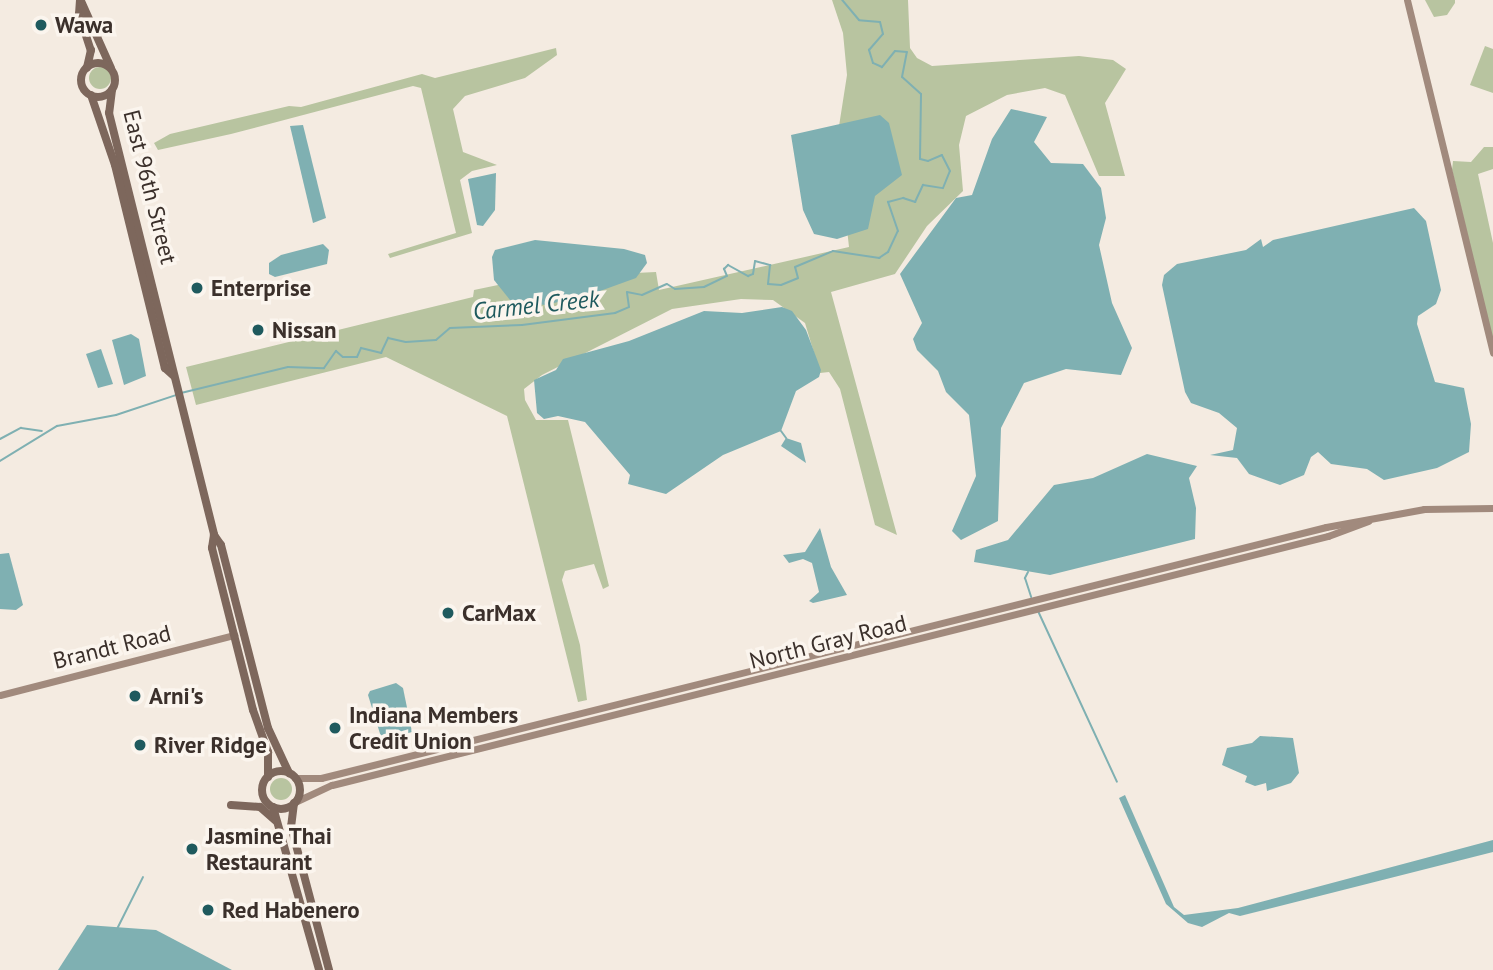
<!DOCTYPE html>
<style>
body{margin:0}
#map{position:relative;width:1493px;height:970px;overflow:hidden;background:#f4ebe1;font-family:"PT Sans",sans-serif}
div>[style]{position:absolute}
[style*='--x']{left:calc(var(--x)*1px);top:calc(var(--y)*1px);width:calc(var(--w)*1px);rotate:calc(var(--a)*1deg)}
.green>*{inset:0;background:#b8c4a0}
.round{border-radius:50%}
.water>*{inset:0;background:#7fb0b2}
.stream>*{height:2px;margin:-1px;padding:0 1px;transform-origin:1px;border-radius:1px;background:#7fb0b2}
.secondary>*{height:7px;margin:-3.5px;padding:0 3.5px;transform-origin:3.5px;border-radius:3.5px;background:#a18a7d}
.primary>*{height:8px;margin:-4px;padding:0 4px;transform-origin:4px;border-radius:4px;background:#7d675c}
.primary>.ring{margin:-4px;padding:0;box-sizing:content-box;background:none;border:8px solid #7d675c;border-radius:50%}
.dots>*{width:19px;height:19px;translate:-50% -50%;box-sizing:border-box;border:4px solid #fbf5ee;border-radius:50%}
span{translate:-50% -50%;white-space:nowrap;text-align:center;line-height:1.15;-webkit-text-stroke:7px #fbf5ee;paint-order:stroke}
.poi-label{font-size:23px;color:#3b302b;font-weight:700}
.left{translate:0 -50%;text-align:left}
.street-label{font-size:23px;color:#3b302b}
.water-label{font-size:24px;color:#1f5a5e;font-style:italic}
</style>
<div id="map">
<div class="green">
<div style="clip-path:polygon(832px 0,908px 0,910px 48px,917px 58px,932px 66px,1079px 56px,1113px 60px,1126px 69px,1105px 103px,1125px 176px,1099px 176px,1065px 95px,1045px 88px,1007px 95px,966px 116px,959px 145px,963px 191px,927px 226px,895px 274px,831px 292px,897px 535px,875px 525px,840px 389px,829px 372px,820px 373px,805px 323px,773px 300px,741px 299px,672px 309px,542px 375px,524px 389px,525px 400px,536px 420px,568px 420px,609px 586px,603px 589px,594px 564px,565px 571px,562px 580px,580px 645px,587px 700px,578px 702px,507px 416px,386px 357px,196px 405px,186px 367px,473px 297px,474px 290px,532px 278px,656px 272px,659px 290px,849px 247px,837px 139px,847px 75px,843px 33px)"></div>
<div style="clip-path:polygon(1425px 0,1455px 0,1455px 3px,1447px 15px,1434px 17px)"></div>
<div style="clip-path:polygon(1485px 46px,1493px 49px,1493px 93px,1470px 85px)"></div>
<div style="clip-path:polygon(556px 48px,557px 55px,525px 78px,465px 96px,453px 109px,463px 152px,497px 165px,472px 171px,460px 180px,472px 233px,390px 258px,388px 254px,456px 233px,421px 88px,413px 86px,231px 134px,158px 150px,154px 143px,170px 134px,289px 106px,301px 107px,422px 74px,435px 78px)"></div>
<div class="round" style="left:89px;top:67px;width:22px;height:22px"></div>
<div style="clip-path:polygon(1484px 147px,1493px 147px,1493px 169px,1478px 174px,1493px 243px,1493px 342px,1452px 170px,1453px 161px,1471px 162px)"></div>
<div class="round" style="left:270px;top:778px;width:22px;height:22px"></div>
</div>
<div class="water">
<div style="clip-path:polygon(1011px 109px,1047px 117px,1034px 142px,1051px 163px,1083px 164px,1101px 188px,1106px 218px,1099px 245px,1112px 303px,1132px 348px,1121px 375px,1066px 369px,1024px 383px,1001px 428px,998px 521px,961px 540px,952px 531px,976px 476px,969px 415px,946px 392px,938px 371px,917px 350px,913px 339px,922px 323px,900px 274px,956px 198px,972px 195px,992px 139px)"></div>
<div style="clip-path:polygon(880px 115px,889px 123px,902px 175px,875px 196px,868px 229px,837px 239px,814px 234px,803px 210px,791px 135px)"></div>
<div style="clip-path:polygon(303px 125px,326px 218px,313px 223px,290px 126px)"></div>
<div style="clip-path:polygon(496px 173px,495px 210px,483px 226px,477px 225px,468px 179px)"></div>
<div style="clip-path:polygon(1414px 208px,1426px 221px,1441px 290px,1436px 304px,1418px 316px,1417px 324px,1435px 382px,1464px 388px,1471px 424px,1469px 452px,1437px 468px,1384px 480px,1367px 469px,1331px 464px,1318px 452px,1311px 457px,1304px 475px,1280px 485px,1249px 474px,1237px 458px,1210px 455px,1233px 450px,1237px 428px,1219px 413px,1191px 403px,1185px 392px,1162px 285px,1164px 275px,1177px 264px,1246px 250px,1261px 239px,1263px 247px,1273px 240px)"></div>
<div style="clip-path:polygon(535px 240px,624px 249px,645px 255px,647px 263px,636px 278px,589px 295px,545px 305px,510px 300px,494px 280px,492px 257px,495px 250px)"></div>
<div style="clip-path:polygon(323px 244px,329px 250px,327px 264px,275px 277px,269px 274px,269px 263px,281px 255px)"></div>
<div style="clip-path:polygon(782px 307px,792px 311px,806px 330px,821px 370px,819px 377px,796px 391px,781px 431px,723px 455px,666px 494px,628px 484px,630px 475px,585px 422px,558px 416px,544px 419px,537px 413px,534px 380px,556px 370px,563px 359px,629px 341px,704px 311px,742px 313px)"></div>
<div style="clip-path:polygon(131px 334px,139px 339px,146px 376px,124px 385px,112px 340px)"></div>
<div style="clip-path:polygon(101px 349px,113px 384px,98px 388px,86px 354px)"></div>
<div style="clip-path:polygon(786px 438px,801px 443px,806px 463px,781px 446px)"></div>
<div style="clip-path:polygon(1147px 454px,1197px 466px,1189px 478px,1196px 508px,1195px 539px,1050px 575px,974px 562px,976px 550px,1008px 540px,1054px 485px,1093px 478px)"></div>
<div style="clip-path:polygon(820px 528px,831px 567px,847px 595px,813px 603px,809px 601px,819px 592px,812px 563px,803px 559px,789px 563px,783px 555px,805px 552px)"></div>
<div style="clip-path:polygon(9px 553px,23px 605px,16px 610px,0 609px,0 554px)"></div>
<div style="clip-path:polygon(396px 683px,403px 688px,412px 732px,382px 740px,368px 695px,370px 691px)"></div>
<div style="clip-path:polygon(1260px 736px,1293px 738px,1299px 773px,1291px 783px,1267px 791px,1266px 783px,1255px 786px,1245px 782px,1247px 776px,1222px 765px,1227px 748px,1252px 743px)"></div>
<div style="clip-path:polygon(1125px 795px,1174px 907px,1184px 915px,1238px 908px,1493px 840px,1493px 852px,1240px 916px,1229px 913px,1202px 927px,1188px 923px,1166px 904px,1119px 798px)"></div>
<div style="clip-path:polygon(87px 925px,156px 930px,232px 970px,58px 970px)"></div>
</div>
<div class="stream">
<div style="--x:181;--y:393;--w:110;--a:-13.7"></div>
<div style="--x:288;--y:367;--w:36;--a:2"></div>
<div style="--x:324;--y:368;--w:21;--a:-55"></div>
<div style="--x:336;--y:351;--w:9;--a:41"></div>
<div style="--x:343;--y:357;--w:14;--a:0"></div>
<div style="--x:357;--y:357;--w:10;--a:-66"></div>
<div style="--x:361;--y:348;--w:21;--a:14"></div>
<div style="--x:381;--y:353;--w:17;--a:-65"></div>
<div style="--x:388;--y:338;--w:18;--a:13"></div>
<div style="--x:406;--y:342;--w:30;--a:-4"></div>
<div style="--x:436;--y:340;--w:18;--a:-41"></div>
<div style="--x:450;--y:328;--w:72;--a:-2.4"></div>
<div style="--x:522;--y:325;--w:94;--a:-7.4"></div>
<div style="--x:615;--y:313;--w:15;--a:-23"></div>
<div style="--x:629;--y:307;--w:15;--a:-98"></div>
<div style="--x:627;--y:292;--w:15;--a:11"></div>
<div style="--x:642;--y:295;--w:27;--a:-24"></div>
<div style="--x:667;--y:284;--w:9;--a:32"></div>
<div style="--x:675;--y:289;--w:29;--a:-4"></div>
<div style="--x:704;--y:287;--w:25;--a:-26"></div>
<div style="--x:727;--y:276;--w:8;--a:-113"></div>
<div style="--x:724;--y:269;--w:6;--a:-45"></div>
<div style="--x:728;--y:265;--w:23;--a:29"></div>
<div style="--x:748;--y:276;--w:5;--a:-22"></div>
<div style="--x:753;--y:274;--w:13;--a:-81"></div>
<div style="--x:755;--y:261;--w:16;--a:15"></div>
<div style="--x:770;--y:265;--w:19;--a:96"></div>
<div style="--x:768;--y:284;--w:13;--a:4"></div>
<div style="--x:781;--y:285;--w:18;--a:-22"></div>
<div style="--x:798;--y:278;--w:11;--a:-105"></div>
<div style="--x:795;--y:267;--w:41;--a:-22.8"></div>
<div style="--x:833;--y:251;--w:47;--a:8.7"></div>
<div style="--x:879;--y:258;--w:11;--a:-34"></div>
<div style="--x:888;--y:252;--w:23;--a:-65"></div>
<div style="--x:898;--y:231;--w:31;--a:-109"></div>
<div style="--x:888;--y:202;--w:16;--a:-15"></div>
<div style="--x:903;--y:198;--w:13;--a:18"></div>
<div style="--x:915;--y:202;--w:19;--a:-65"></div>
<div style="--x:923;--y:185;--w:20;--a:9"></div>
<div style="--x:943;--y:188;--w:18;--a:-68"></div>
<div style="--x:950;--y:171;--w:18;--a:-117"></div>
<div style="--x:942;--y:155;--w:15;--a:157"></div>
<div style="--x:928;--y:161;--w:8;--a:-166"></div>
<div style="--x:920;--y:159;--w:65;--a:-89.1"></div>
<div style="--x:921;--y:94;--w:25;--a:-138"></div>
<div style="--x:902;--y:77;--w:25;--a:-79"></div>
<div style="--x:907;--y:52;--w:12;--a:-175"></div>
<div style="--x:895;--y:51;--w:21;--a:129"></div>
<div style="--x:882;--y:67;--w:10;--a:-156"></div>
<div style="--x:873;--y:63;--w:14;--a:-107"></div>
<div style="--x:869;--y:50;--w:21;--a:-49"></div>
<div style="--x:883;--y:34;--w:12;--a:-104"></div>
<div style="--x:880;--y:22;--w:21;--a:-175"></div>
<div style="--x:859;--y:20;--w:26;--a:-130"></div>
<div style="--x:781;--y:431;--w:9;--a:54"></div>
<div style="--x:0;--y:439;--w:24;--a:-28"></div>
<div style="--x:21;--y:428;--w:21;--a:8"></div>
<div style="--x:0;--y:461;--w:67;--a:-31.6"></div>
<div style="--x:57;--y:426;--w:60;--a:-10.6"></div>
<div style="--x:116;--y:415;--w:63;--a:-18.4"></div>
<div style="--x:1028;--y:572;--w:7;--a:117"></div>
<div style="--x:1025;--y:578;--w:20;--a:72"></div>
<div style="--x:1038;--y:611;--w:188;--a:65.2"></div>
<div style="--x:117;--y:929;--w:58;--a:-63.4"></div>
</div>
<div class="secondary">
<div style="--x:1407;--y:0;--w:363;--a:76.3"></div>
<div style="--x:0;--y:695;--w:242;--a:-14.4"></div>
<div style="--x:295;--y:778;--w:26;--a:0"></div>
<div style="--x:321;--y:778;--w:1036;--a:-14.02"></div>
<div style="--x:1326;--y:527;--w:100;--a:-10.4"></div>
<div style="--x:1424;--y:509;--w:69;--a:-0.8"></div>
<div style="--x:297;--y:801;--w:38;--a:-25"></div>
<div style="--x:332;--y:785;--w:1027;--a:-14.04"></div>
<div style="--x:1328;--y:536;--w:43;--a:-20.6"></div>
</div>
<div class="primary">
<div style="--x:80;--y:0;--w:14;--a:94"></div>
<div style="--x:79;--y:14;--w:38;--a:72"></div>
<div style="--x:91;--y:50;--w:18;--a:103"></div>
<div style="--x:81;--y:1;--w:73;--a:65.9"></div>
<div class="ring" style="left:81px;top:63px;width:26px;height:26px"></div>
<div style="--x:112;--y:90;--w:23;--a:97"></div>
<div style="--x:109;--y:113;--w:435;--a:76"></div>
<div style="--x:214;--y:535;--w:12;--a:55"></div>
<div style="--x:221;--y:545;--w:189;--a:75.6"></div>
<div style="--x:268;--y:728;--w:50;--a:65"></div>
<div style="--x:91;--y:95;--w:74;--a:71.1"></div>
<div style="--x:115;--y:165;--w:209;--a:76.2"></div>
<div style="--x:165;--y:368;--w:12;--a:42"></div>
<div style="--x:214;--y:535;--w:13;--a:99"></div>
<div style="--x:212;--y:548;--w:167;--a:75.8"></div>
<div style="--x:253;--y:710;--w:45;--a:70.3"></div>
<div style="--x:268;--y:752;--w:25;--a:90"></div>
<div class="ring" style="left:262px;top:771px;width:30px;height:30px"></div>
<div style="--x:294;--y:803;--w:23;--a:97"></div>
<div style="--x:291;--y:826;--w:149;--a:75.2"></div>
<div style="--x:231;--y:805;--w:29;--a:4"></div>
<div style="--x:260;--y:807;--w:20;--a:41"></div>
<div style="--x:273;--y:807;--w:169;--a:74.2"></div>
</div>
<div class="dots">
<div style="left:41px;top:25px;background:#1f5a5e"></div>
<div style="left:197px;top:288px;background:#1f5a5e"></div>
<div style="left:258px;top:330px;background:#1f5a5e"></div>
<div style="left:448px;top:613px;background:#1f5a5e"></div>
<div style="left:135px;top:696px;background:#1f5a5e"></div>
<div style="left:335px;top:728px;background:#1f5a5e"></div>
<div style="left:140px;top:745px;background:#1f5a5e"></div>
<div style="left:192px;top:849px;background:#1f5a5e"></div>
<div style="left:208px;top:910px;background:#1f5a5e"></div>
</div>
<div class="poi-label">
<span class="left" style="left:55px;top:25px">Wawa</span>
<span class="left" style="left:211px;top:288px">Enterprise</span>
<span class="left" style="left:272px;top:330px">Nissan</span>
<span class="left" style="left:462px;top:613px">CarMax</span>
<span class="left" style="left:149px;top:696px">Arni's</span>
<span class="left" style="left:349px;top:728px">Indiana Members<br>Credit Union</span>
<span class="left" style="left:154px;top:745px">River Ridge</span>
<span class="left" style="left:206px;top:849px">Jasmine Thai<br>Restaurant</span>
<span class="left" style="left:222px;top:910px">Red Habenero</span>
</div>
<div class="street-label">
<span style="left:150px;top:187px;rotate:76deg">East 96th Street</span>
<span style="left:828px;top:642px;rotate:-14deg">North Gray Road</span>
<span style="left:112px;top:647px;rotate:-14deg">Brandt Road</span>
</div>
<div class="water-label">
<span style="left:536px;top:305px;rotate:-6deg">Carmel Creek</span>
</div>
</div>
